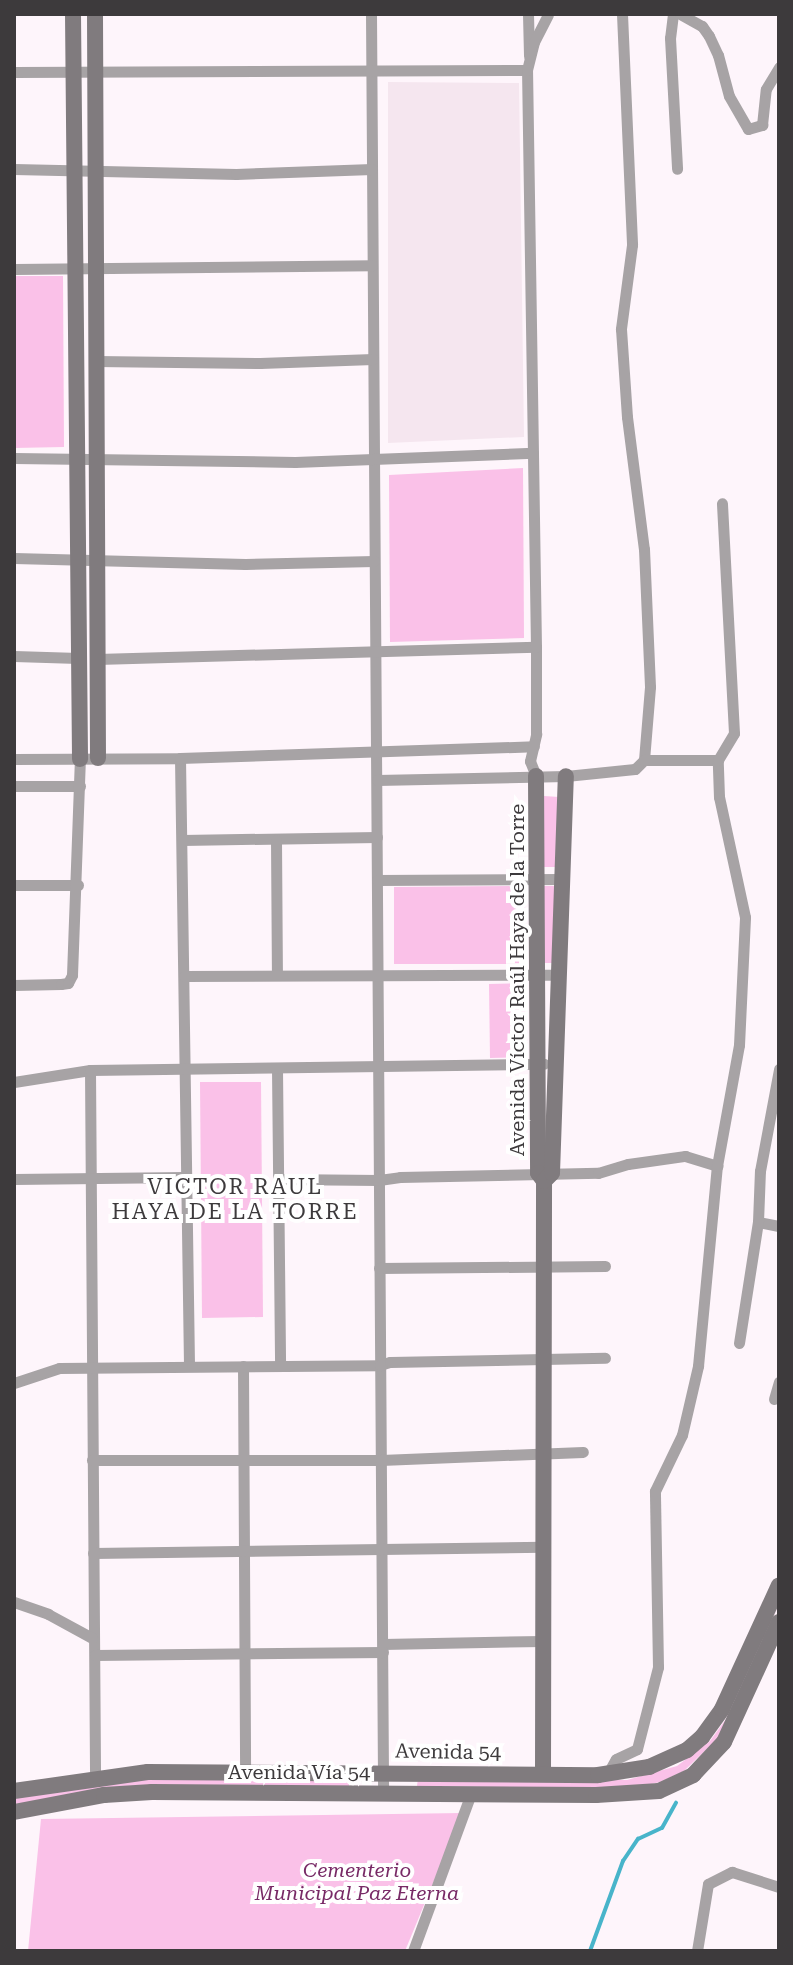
<!DOCTYPE html>
<meta charset="utf-8">
<style>
body{margin:0}
#map{position:relative;width:793px;height:1965px;overflow:hidden;background:#fef5fb;font-family:"Roboto Serif",serif}
div>[style]{position:absolute}
[style*='--x']{left:calc(var(--x)*1px);top:calc(var(--y)*1px);width:calc(var(--w)*1px);rotate:calc(var(--a)*1deg)}
.built>*{inset:0;background:#f5e6ef}
.green>*{inset:0;background:#fac1e8}
.stream>*{height:4px;margin:-2px;padding:0 2px;transform-origin:2px;border-radius:2px;background:#48b4ca}
.street>*{height:11px;margin:-5.5px;padding:0 5.5px;transform-origin:5.5px;border-radius:5.5px;background:#a7a3a5}
.secondary>*{height:16px;margin:-8px;padding:0 8px;transform-origin:8px;border-radius:8px;background:#807b7e}
span{translate:-50% -50%;white-space:nowrap;text-align:center;line-height:1.15;-webkit-text-stroke:8px #fff;paint-order:stroke}
.street-label{font-size:20px;color:#3d3a3c}
.park-label{font-size:20px;color:#782a66;font-style:italic}
.neighbourhood-label{font-size:22px;color:#3d3a3c;letter-spacing:2px}
.frame{position:absolute;inset:0;border:16px solid #3d3a3c;pointer-events:none}
</style>
<div id="map">
<div class="built">
<div style="clip-path:polygon(388px 82px,519px 83px,524px 437px,388px 443px)"></div>
</div>
<div class="green">
<div style="clip-path:polygon(14px 276px,63px 276px,64px 447px,14px 448px)"></div>
<div style="clip-path:polygon(523px 468px,524px 638px,390px 642px,389px 475px)"></div>
<div style="clip-path:polygon(544px 796px,559px 797px,555px 867px,544px 867px)"></div>
<div style="clip-path:polygon(525px 886px,526px 964px,394px 964px,394px 887px)"></div>
<div style="clip-path:polygon(541px 886px,556px 886px,552px 963px,543px 963px)"></div>
<div style="clip-path:polygon(525px 983px,526px 1057px,490px 1058px,489px 984px)"></div>
<div style="clip-path:polygon(200px 1082px,261px 1082px,263px 1317px,202px 1318px)"></div>
<div style="clip-path:polygon(779px 1604px,742px 1690px,716px 1740px,684px 1771px,660px 1782px,630px 1789px,417px 1786px,418px 1778px,627px 1780px,677px 1766px,710px 1741px,726px 1719px)"></div>
<div style="clip-path:polygon(349px 1777px,349px 1786px,14px 1805px,14px 1797px,150px 1778px)"></div>
<div style="clip-path:polygon(462px 1813px,405px 1951px,28px 1951px,41px 1819px)"></div>
</div>
<div class="stream">
<div style="--x:590;--y:1951;--w:96;--a:-69.9"></div>
<div style="--x:623;--y:1861;--w:27;--a:-56"></div>
<div style="--x:638;--y:1839;--w:26;--a:-25"></div>
<div style="--x:662;--y:1828;--w:29;--a:-61"></div>
</div>
<div class="street">
<div style="--x:371;--y:14;--w:1778;--a:89.61"></div>
<div style="--x:528;--y:14;--w:42;--a:88.6"></div>
<div style="--x:622;--y:14;--w:231;--a:87.5"></div>
<div style="--x:632;--y:245;--w:85;--a:97.5"></div>
<div style="--x:621;--y:329;--w:88;--a:86.1"></div>
<div style="--x:627;--y:417;--w:133;--a:82.7"></div>
<div style="--x:644;--y:549;--w:138;--a:87.5"></div>
<div style="--x:650;--y:687;--w:73;--a:94.7"></div>
<div style="--x:673;--y:14;--w:24;--a:97"></div>
<div style="--x:670;--y:38;--w:131;--a:86.9"></div>
<div style="--x:680;--y:14;--w:25;--a:29"></div>
<div style="--x:702;--y:26;--w:12;--a:55"></div>
<div style="--x:709;--y:36;--w:21;--a:65"></div>
<div style="--x:718;--y:55;--w:42;--a:75"></div>
<div style="--x:729;--y:96;--w:38;--a:60"></div>
<div style="--x:748;--y:129;--w:15;--a:-16"></div>
<div style="--x:762;--y:125;--w:36;--a:-84"></div>
<div style="--x:766;--y:89;--w:26;--a:-59"></div>
<div style="--x:14;--y:72;--w:513;--a:-0.22"></div>
<div style="--x:14;--y:169;--w:222;--a:1.3"></div>
<div style="--x:236;--y:174;--w:136;--a:-2.1"></div>
<div style="--x:14;--y:269;--w:358;--a:-0.6"></div>
<div style="--x:96;--y:361;--w:164;--a:0.7"></div>
<div style="--x:260;--y:363;--w:113;--a:-2"></div>
<div style="--x:14;--y:458;--w:281;--a:0.8"></div>
<div style="--x:295;--y:462;--w:238;--a:-2.2"></div>
<div style="--x:14;--y:558;--w:231;--a:1.5"></div>
<div style="--x:245;--y:564;--w:129;--a:-1.3"></div>
<div style="--x:14;--y:656;--w:64;--a:1.8"></div>
<div style="--x:97;--y:659;--w:439;--a:-1.6"></div>
<div style="--x:180;--y:758;--w:608;--a:89.15"></div>
<div style="--x:14;--y:759;--w:166;--a:-0.3"></div>
<div style="--x:180;--y:758;--w:354;--a:-1.9"></div>
<div style="--x:536;--y:776;--w:16;--a:-112"></div>
<div style="--x:530;--y:761;--w:28;--a:-77"></div>
<div style="--x:536;--y:734;--w:87;--a:-90"></div>
<div style="--x:536;--y:647;--w:577;--a:-90.89"></div>
<div style="--x:527;--y:70;--w:29;--a:-76"></div>
<div style="--x:534;--y:42;--w:31;--a:-63"></div>
<div style="--x:377;--y:780;--w:189;--a:-1.2"></div>
<div style="--x:566;--y:776;--w:69;--a:-5.8"></div>
<div style="--x:635;--y:769;--w:13;--a:-45"></div>
<div style="--x:644;--y:760;--w:74;--a:0"></div>
<div style="--x:14;--y:786;--w:66;--a:0"></div>
<div style="--x:182;--y:840;--w:195;--a:-0.9"></div>
<div style="--x:276;--y:840;--w:135;--a:89.6"></div>
<div style="--x:377;--y:880;--w:186;--a:-0.3"></div>
<div style="--x:14;--y:885;--w:64;--a:0"></div>
<div style="--x:184;--y:976;--w:375;--a:-0.2"></div>
<div style="--x:14;--y:985;--w:47;--a:-1.2"></div>
<div style="--x:61;--y:984;--w:7;--a:-8"></div>
<div style="--x:68;--y:983;--w:9;--a:-63"></div>
<div style="--x:72;--y:975;--w:216;--a:-87.9"></div>
<div style="--x:277;--y:1069;--w:297;--a:89.4"></div>
<div style="--x:90;--y:1070;--w:707;--a:89.59"></div>
<div style="--x:14;--y:1082;--w:77;--a:-9"></div>
<div style="--x:90;--y:1070;--w:454;--a:-0.8"></div>
<div style="--x:14;--y:1179;--w:170;--a:-0.7"></div>
<div style="--x:278;--y:1179;--w:101;--a:0.6"></div>
<div style="--x:379;--y:1180;--w:21;--a:-8"></div>
<div style="--x:400;--y:1177;--w:198;--a:-1.2"></div>
<div style="--x:598;--y:1173;--w:31;--a:-17"></div>
<div style="--x:628;--y:1164;--w:58;--a:-8"></div>
<div style="--x:685;--y:1156;--w:34;--a:17"></div>
<div style="--x:758;--y:1222;--w:21;--a:11"></div>
<div style="--x:379;--y:1268;--w:226;--a:-0.5"></div>
<div style="--x:739;--y:1343;--w:122;--a:-81.1"></div>
<div style="--x:758;--y:1222;--w:51;--a:-87.8"></div>
<div style="--x:760;--y:1171;--w:104;--a:-79.4"></div>
<div style="--x:243;--y:1366;--w:405;--a:89.7"></div>
<div style="--x:14;--y:1383;--w:47;--a:-18.4"></div>
<div style="--x:59;--y:1368;--w:321;--a:-0.5"></div>
<div style="--x:380;--y:1365;--w:10;--a:-17"></div>
<div style="--x:390;--y:1362;--w:215;--a:-1.1"></div>
<div style="--x:774;--y:1399;--w:18;--a:-74"></div>
<div style="--x:92;--y:1460;--w:289;--a:0"></div>
<div style="--x:381;--y:1460;--w:202;--a:-2.3"></div>
<div style="--x:93;--y:1553;--w:450;--a:-0.8"></div>
<div style="--x:14;--y:1602;--w:36;--a:19"></div>
<div style="--x:48;--y:1614;--w:50;--a:28.6"></div>
<div style="--x:383;--y:1644;--w:160;--a:-1.1"></div>
<div style="--x:95;--y:1655;--w:288;--a:-0.6"></div>
<div style="--x:607;--y:1775;--w:18;--a:-61"></div>
<div style="--x:616;--y:1759;--w:23;--a:-25"></div>
<div style="--x:637;--y:1749;--w:85;--a:-75.6"></div>
<div style="--x:658;--y:1667;--w:176;--a:-91"></div>
<div style="--x:655;--y:1491;--w:62;--a:-64.3"></div>
<div style="--x:682;--y:1435;--w:71;--a:-76.9"></div>
<div style="--x:698;--y:1366;--w:201;--a:-84.6"></div>
<div style="--x:717;--y:1166;--w:123;--a:-79.7"></div>
<div style="--x:739;--y:1045;--w:128;--a:-87.3"></div>
<div style="--x:745;--y:917;--w:123;--a:-102.2"></div>
<div style="--x:719;--y:797;--w:37;--a:-92"></div>
<div style="--x:718;--y:760;--w:31;--a:-59"></div>
<div style="--x:734;--y:733;--w:230;--a:-93"></div>
<div style="--x:413;--y:1951;--w:168;--a:-69.8"></div>
<div style="--x:697;--y:1951;--w:68;--a:-80.7"></div>
<div style="--x:708;--y:1884;--w:27;--a:-27"></div>
<div style="--x:732;--y:1872;--w:49;--a:17.7"></div>
</div>
<div class="secondary">
<div style="--x:73;--y:14;--w:745;--a:89.46"></div>
<div style="--x:95;--y:14;--w:744;--a:89.77"></div>
<div style="--x:536;--y:776;--w:397;--a:89.7"></div>
<div style="--x:538;--y:1173;--w:10;--a:53"></div>
<div style="--x:543;--y:1774;--w:593;--a:-89.9"></div>
<div style="--x:544;--y:1181;--w:11;--a:-45"></div>
<div style="--x:552;--y:1173;--w:397;--a:-88"></div>
<div style="--x:14;--y:1791;--w:135;--a:-8.1"></div>
<div style="--x:148;--y:1772;--w:450;--a:0.4"></div>
<div style="--x:598;--y:1775;--w:52;--a:-8.9"></div>
<div style="--x:649;--y:1767;--w:42;--a:-24.1"></div>
<div style="--x:687;--y:1750;--w:20;--a:-41"></div>
<div style="--x:702;--y:1737;--w:34;--a:-54"></div>
<div style="--x:722;--y:1709;--w:136;--a:-65.3"></div>
<div style="--x:14;--y:1812;--w:92;--a:-10.7"></div>
<div style="--x:104;--y:1795;--w:48;--a:-3.6"></div>
<div style="--x:152;--y:1792;--w:444;--a:0.4"></div>
<div style="--x:596;--y:1795;--w:63;--a:-3.6"></div>
<div style="--x:659;--y:1791;--w:38;--a:-25"></div>
<div style="--x:693;--y:1775;--w:45;--a:-46.8"></div>
<div style="--x:724;--y:1742;--w:132;--a:-65.4"></div>
</div>
<div class="street-label">
<span style="left:517px;top:980px;rotate:-90deg">Avenida Víctor Raúl Haya de la Torre</span>
<span style="left:448px;top:1752px;rotate:1deg">Avenida 54</span>
<span style="left:299px;top:1772px">Avenida Vía 54</span>
</div>
<div class="park-label">
<span style="left:357px;top:1882px">Cementerio<br>Municipal Paz Eterna</span>
</div>
<div class="neighbourhood-label">
<span style="left:235px;top:1199px">VICTOR RAUL<br>HAYA DE LA TORRE</span>
</div>
<div class="frame"></div>
</div>
